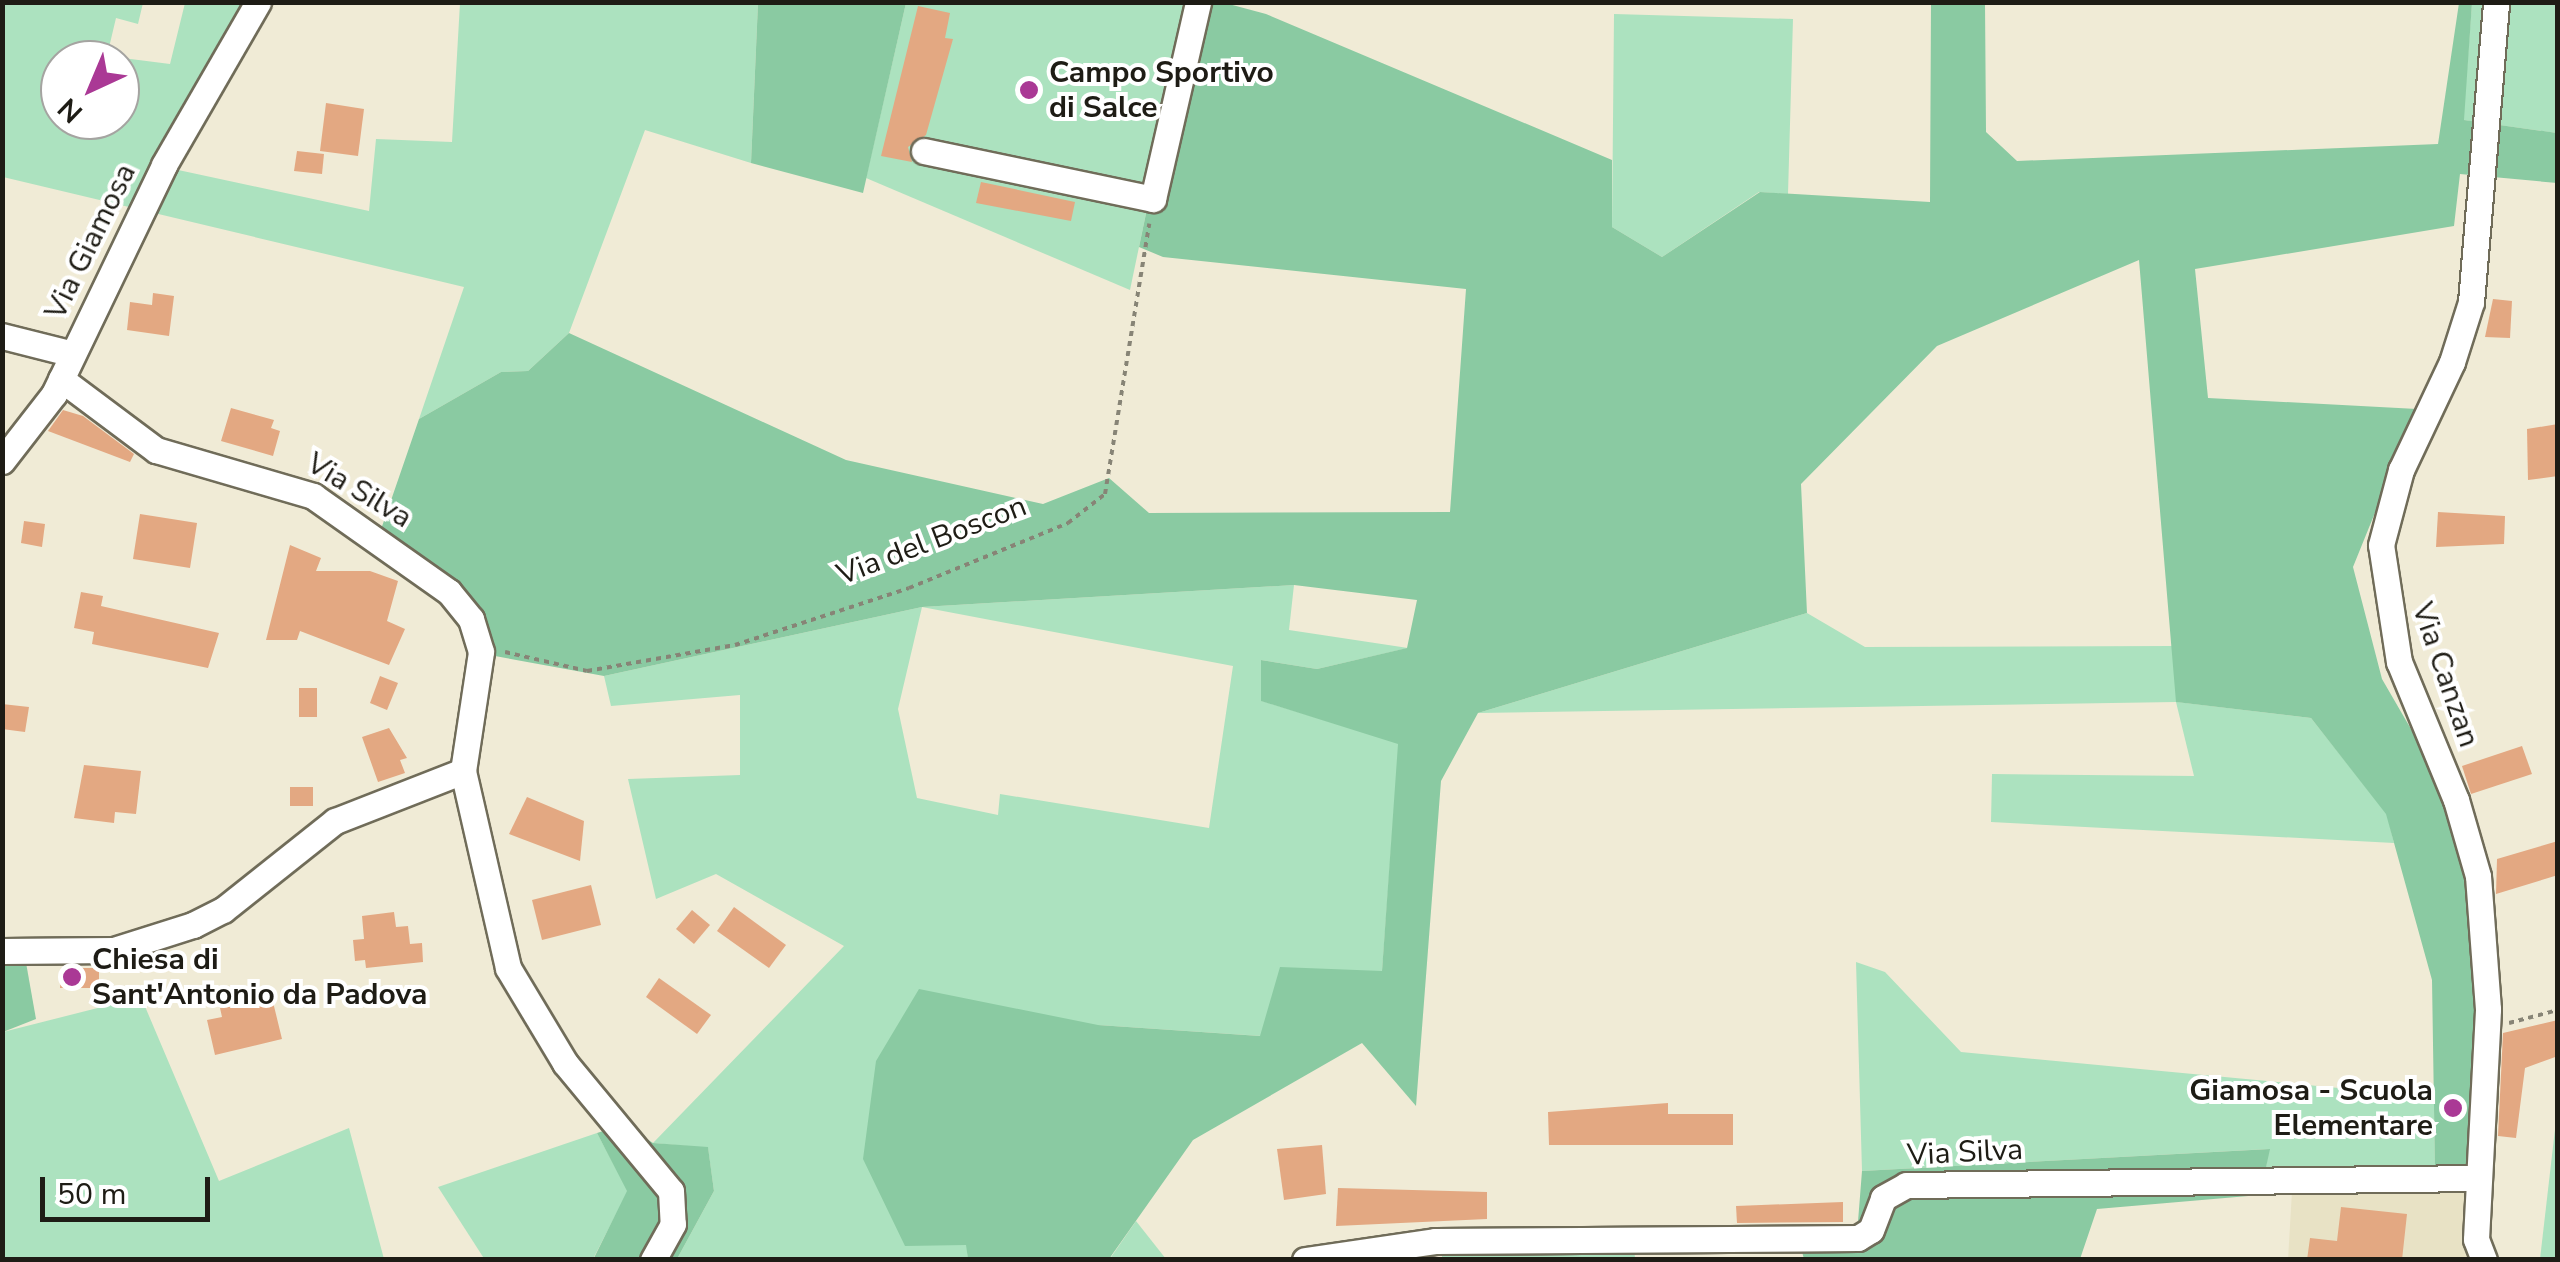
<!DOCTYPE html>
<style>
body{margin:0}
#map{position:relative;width:2560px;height:1262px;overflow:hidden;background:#f0ebd6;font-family:"Nunito Sans",sans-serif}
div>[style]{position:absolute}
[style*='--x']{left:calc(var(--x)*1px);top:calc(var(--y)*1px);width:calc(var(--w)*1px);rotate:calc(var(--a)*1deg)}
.built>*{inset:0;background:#e8e2c5}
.green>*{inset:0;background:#ace2bf}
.forest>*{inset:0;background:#8acaa2}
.building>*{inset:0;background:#e3a882}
.path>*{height:4px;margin-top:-2px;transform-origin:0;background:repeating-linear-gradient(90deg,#878476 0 5px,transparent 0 10px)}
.roads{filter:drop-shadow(2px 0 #706c59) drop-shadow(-2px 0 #706c59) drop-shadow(0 2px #706c59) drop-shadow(0 -2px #706c59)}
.minor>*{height:25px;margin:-12.5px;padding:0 12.5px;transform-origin:12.5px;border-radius:12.5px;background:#fff}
.dots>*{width:28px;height:28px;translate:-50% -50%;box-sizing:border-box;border:5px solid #fff;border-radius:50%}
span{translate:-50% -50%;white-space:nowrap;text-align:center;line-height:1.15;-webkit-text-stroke:8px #fff;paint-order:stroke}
.poi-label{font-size:30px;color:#1e1c15;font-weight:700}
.left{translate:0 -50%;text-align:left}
.right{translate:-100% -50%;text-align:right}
.street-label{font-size:30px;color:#1e1c15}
.frame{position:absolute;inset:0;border:5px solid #1e1c15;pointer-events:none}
.north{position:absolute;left:40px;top:40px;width:100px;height:100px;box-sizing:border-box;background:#fff;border:2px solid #a5a4a1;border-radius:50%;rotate:224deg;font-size:28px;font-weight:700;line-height:40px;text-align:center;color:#1e1c15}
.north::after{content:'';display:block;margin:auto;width:35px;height:45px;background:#aa3995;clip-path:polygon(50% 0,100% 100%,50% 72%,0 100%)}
.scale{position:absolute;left:40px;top:1177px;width:170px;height:45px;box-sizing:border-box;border:5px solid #1e1c15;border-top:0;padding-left:12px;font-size:30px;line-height:35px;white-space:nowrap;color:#1e1c15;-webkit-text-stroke:8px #fff;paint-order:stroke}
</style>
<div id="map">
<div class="built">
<div style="clip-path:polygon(2468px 1171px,2471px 1259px,2288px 1260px,2293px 1174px)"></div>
</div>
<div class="green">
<div style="clip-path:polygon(evenodd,2px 3px,143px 3px,138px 24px,116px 18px,107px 56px,170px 64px,185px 3px,248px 3px,155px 165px,369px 211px,376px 139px,452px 142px,460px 3px,758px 3px,751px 163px,645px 130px,569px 333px,528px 371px,501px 372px,419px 419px,464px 287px,3px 177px,2px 3px,60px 60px,120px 60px,120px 120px,60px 120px,60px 60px)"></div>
<div style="clip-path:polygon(906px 3px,1190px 3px,1130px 290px,866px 178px)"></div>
<div style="clip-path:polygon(2472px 3px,2557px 3px,2557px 133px,2463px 120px)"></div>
<div style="clip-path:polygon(1614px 14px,1793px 19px,1788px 194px,1759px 192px,1662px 257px,1612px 227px)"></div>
<div style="clip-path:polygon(evenodd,1294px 585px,1289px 630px,1408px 648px,1317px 669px,1261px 660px,1262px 701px,1399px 743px,1382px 972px,1261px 1036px,1098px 1025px,967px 1245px,968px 1259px,677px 1259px,714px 1191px,708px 1148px,653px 1143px,844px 946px,716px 874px,656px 899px,628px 779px,740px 775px,740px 695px,611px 706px,604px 676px,922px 607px,1294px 585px,922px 607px,1233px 666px,1209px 828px,1000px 794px,998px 815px,917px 798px,898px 709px,922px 607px)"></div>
<div style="clip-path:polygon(1807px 613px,1865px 647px,2172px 646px,2177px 702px,2311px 718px,2387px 814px,2394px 843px,1991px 822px,1992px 774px,2194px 776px,2176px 702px,1478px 713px)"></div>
<div style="clip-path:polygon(1856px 962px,1885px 972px,1961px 1052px,2434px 1097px,2435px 1172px,2265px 1172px,2269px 1149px,1862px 1171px)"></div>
<div style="clip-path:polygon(141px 997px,219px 1181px,349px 1128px,384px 1259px,3px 1260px,3px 1032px)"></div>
<div style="clip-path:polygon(2557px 1112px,2557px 1259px,2540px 1259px)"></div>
<div style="clip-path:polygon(597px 1133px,628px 1191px,593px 1259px,485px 1260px,438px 1187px)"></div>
<div style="clip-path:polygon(1136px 1221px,1166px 1259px,1109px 1260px)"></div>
<div style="clip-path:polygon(1634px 1245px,1635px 1259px,1442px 1259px,1442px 1250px)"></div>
</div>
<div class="forest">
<div style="clip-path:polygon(758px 3px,906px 3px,863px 193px,751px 163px)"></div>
<div style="clip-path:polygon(1190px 3px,1225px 3px,1266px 14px,1612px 160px,1612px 227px,1662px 257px,1760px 192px,1930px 202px,1931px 3px,1985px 3px,1986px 132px,2017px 161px,2438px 144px,2459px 3px,2472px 3px,2464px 120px,2557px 133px,2557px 183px,2460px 174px,2454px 226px,2195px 269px,2208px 398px,2417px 409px,2353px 567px,2382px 679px,2426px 755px,2466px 873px,2478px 1004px,2468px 1171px,2435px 1172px,2432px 980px,2386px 814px,2311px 718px,2176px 702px,2139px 260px,1937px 346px,1801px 484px,1807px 613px,1478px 713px,1441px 781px,1416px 1106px,1362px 1043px,1193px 1140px,1109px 1259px,968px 1259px,966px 1245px,905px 1246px,863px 1159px,876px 1061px,919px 989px,1098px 1025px,1260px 1036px,1280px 967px,1382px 971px,1398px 744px,1261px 701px,1261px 660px,1317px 669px,1407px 648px,1417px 600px,1294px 585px,922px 607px,604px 676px,484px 654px,479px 626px,377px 541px,419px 419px,501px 372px,528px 371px,569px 333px,846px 460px,1043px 504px,1109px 478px,1149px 513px,1450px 512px,1466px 289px,1163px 257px,1139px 247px)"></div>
<div style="clip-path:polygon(25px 957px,36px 1019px,3px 1032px,3px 960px)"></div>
<div style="clip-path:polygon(624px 1124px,653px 1143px,708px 1147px,714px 1191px,677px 1259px,593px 1260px,627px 1191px,597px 1133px)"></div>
<div style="clip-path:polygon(2270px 1149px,2260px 1195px,2097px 1209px,2080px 1259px,1804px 1259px,1799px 1241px,1857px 1234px,1862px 1171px)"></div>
</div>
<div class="building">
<div style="clip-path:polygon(918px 6px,950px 13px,945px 38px,953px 39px,926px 135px,908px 147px,912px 162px,881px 156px)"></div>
<div style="clip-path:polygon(326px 103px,364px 109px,358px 156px,320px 151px)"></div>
<div style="clip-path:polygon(297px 151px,324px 154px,322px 174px,294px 171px)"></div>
<div style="clip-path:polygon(981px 182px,1075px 202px,1071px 221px,976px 203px)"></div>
<div style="clip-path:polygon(153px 293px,174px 296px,169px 336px,127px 330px,130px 302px,152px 305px)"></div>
<div style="clip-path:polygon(2493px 299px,2512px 301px,2510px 338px,2485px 337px)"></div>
<div style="clip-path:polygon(231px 408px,274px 420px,271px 428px,280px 431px,273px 456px,221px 441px)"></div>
<div style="clip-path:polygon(63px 410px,83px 416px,134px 454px,130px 462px,48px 431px)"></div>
<div style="clip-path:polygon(2558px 424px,2558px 476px,2528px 480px,2527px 429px)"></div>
<div style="clip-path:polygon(2438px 512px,2505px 516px,2504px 544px,2436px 547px)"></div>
<div style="clip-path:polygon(140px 514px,197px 523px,190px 568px,133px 559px)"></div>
<div style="clip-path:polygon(24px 521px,45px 524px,42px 547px,21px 543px)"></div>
<div style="clip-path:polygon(290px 545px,321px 558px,316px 571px,370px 571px,398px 581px,387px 621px,405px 629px,389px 665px,300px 631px,297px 640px,266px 640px)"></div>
<div style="clip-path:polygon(81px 592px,103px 596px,101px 606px,219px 633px,208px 668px,92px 644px,94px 632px,74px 628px)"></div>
<div style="clip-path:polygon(380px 676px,398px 683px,387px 710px,370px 703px)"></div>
<div style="clip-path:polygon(299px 688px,317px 688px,317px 717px,299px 717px)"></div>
<div style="clip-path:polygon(2px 704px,29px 707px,25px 732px,2px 729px)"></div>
<div style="clip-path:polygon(389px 728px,407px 758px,400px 760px,405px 773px,378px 782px,362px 737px)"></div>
<div style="clip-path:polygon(2522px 746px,2532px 774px,2471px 794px,2462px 766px)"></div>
<div style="clip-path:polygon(84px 765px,141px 771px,136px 814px,115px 812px,114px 823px,74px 818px)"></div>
<div style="clip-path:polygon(290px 787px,313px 787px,313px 806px,290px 806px)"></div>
<div style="clip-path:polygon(527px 797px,584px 821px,580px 861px,509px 834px)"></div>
<div style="clip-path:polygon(2558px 841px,2558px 875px,2496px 894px,2497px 859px)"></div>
<div style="clip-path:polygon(591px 885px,601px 925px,542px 940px,532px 900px)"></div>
<div style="clip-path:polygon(734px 907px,786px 945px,769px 968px,717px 931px)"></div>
<div style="clip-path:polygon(692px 910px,710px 925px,694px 944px,676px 929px)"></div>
<div style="clip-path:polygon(394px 912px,396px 927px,408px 926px,410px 944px,422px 943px,423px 962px,366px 968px,365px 960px,355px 961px,353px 940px,364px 939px,362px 916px)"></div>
<div style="clip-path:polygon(61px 968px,99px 968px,99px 988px,60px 988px)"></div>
<div style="clip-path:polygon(659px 978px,711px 1015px,697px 1034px,646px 997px)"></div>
<div style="clip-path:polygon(273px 1002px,282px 1039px,215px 1055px,207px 1020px,222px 1017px,220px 1008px)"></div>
<div style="clip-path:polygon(2558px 1020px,2558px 1056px,2525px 1068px,2516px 1138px,2498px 1136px,2503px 1033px)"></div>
<div style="clip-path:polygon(1668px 1103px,1668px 1114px,1733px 1114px,1733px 1145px,1549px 1145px,1548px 1112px)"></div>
<div style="clip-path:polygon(1322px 1145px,1326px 1194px,1284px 1200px,1277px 1149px)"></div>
<div style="clip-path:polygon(1338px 1188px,1487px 1192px,1487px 1219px,1336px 1226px)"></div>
<div style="clip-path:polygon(1843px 1202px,1843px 1222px,1737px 1223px,1736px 1206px)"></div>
<div style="clip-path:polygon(2341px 1207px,2407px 1214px,2402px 1260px,2307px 1260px,2310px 1238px,2337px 1241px)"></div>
</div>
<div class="path">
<div style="--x:505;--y:652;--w:84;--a:13"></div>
<div style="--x:587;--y:671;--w:150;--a:-10"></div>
<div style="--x:735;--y:645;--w:183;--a:-18.1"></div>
<div style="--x:909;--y:588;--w:172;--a:-22.2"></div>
<div style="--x:1068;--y:523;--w:47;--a:-38.1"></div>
<div style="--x:1105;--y:494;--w:274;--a:-80.7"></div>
<div style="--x:2509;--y:1023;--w:51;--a:-14.9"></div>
</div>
<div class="roads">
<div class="minor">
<div style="--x:924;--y:151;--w:234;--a:11.8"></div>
<div style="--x:1153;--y:199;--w:202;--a:-77.1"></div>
<div style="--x:2;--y:336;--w:73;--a:14.2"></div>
<div style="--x:61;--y:379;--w:119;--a:36.8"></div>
<div style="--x:156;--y:450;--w:164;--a:16.3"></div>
<div style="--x:313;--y:496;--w:166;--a:35.2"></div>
<div style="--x:449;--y:592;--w:35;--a:51"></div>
<div style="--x:471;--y:619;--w:34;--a:73"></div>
<div style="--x:481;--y:652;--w:120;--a:98.6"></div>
<div style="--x:2;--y:461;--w:85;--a:-52.2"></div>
<div style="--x:54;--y:394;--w:254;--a:-64.3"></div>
<div style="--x:164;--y:165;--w:188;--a:-60"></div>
<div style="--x:2;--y:951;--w:112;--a:-0.5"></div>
<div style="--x:114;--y:950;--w:83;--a:-17.6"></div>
<div style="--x:193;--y:925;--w:34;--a:-27"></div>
<div style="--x:223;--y:910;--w:143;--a:-38.5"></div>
<div style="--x:335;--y:821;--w:137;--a:-21.3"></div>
<div style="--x:463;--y:771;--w:202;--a:77.1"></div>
<div style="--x:508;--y:968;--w:111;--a:59"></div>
<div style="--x:565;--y:1063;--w:166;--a:50.4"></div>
<div style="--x:671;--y:1191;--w:33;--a:87"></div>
<div style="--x:673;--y:1224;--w:41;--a:119.1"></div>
<div style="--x:1305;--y:1260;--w:131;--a:-8.3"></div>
<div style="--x:1435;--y:1241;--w:423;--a:-0.4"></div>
<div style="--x:1858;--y:1238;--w:15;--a:-32"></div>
<div style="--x:1871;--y:1230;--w:34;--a:-69"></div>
<div style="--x:1883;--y:1198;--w:26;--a:-29"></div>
<div style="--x:1906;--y:1185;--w:571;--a:-0.7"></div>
<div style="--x:2484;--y:1260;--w:22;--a:-111"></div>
<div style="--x:2476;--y:1239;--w:230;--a:-87"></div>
<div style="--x:2488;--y:1009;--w:133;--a:-94.3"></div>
<div style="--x:2478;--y:876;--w:79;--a:-106.1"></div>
<div style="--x:2456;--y:800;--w:149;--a:-112.4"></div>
<div style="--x:2399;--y:662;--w:118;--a:-98.7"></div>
<div style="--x:2381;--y:545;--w:78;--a:-75.1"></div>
<div style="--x:2401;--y:470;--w:119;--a:-64.7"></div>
<div style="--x:2452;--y:362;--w:63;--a:-72.4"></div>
<div style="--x:2471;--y:302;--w:301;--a:-85.2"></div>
</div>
</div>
<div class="dots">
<div style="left:1029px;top:90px;background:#aa3995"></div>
<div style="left:72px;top:977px;background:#aa3995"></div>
<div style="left:2453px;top:1108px;background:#aa3995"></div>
</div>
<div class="poi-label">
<span class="left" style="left:1049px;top:90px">Campo Sportivo<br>di Salce</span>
<span class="left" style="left:92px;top:977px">Chiesa di<br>Sant'Antonio da Padova</span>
<span class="right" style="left:2433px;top:1108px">Giamosa - Scuola<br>Elementare</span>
</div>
<div class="street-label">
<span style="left:91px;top:242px;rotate:-64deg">Via Giamosa</span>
<span style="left:359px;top:491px;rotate:31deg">Via Silva</span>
<span style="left:932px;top:541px;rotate:-21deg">Via del Boscon</span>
<span style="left:2445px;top:675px;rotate:71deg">Via Canzan</span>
<span style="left:1965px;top:1153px;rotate:-3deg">Via Silva</span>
</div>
<div class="frame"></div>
<div class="north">N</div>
<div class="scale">50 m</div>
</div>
